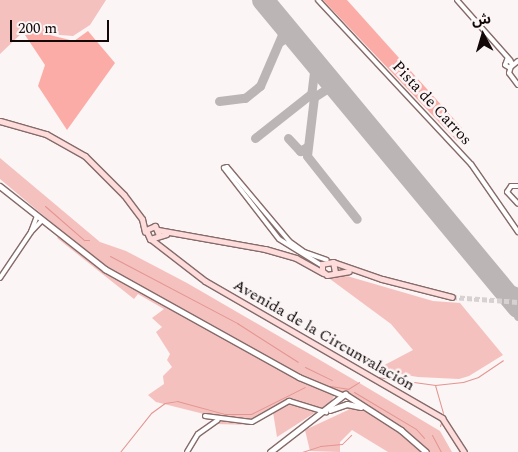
<!DOCTYPE html>
<meta charset="utf-8">
<style>
body{margin:0}
#map{position:relative;width:518px;height:452px;overflow:hidden;background:#fbf5f5;font-family:Spectral,"Noto Sans Arabic",serif}
div>[style]{position:absolute}
[style*='--x']{left:calc(var(--x)*1px);top:calc(var(--y)*1px);width:calc(var(--w)*1px);rotate:calc(var(--a)*1deg)}
.green>*{inset:0;background:#f5c1be}
.forest>*{inset:0;background:#fcaca7}
.stream>*{height:1px;margin:-0.5px;padding:0 0.5px;transform-origin:0.5px;border-radius:0.5px;background:#e39590}
.taxiway>*{height:9px;margin:-4.5px;padding:0 4.5px;transform-origin:4.5px;border-radius:4.5px;background:#bcb5b5}
.runway>*{height:22px;margin:-11px;padding:0 11px;transform-origin:11px;border-radius:11px;background:#bcb5b5}
.secondary-tunnel>*{height:5px;margin-top:-2.5px;transform-origin:0;background:repeating-linear-gradient(90deg,#d8d1d1 0 5px,transparent 0 7.5px)}
.roads{filter:drop-shadow(1px 0 #856b69) drop-shadow(-1px 0 #856b69) drop-shadow(0 1px #856b69) drop-shadow(0 -1px #856b69)}
.minor>*{height:4px;margin:-2px;padding:0 2px;transform-origin:2px;border-radius:2px;background:#fff}
.tertiary>*{height:4.5px;margin:-2.25px;padding:0 2.25px;transform-origin:2.25px;border-radius:2.25px;background:#fff}
.secondary>*{height:5px;margin:-2.5px;padding:0 2.5px;transform-origin:2.5px;border-radius:2.5px;background:#fddcdb}
span{translate:-50% -50%;white-space:nowrap;text-align:center;line-height:1.15;-webkit-text-stroke:5px #fbf5f5;paint-order:stroke}
.street-label{font-size:16px;color:#120808}
.north{position:absolute;left:458px;top:10px;width:50px;height:50px;-webkit-text-stroke:4px #fbf5f5;paint-order:stroke;rotate:354deg;font-size:14px;font-weight:700;line-height:20px;text-align:center;color:#120808}
.north::after{content:'';display:block;margin:auto;width:18px;height:22px;background:#120808;clip-path:polygon(50% 0,100% 100%,50% 72%,0 100%)}
.scale{position:absolute;left:10px;top:20px;width:99px;height:22px;box-sizing:border-box;border:2px solid #120808;border-top:0;padding-left:6px;font-size:15px;line-height:18px;white-space:nowrap;color:#120808;-webkit-text-stroke:4px #fbf5f5;paint-order:stroke}
</style>
<div id="map">
<div class="green">
<div style="clip-path:polygon(0 0,106px 0,90px 25px,73px 36px,23px 32px,0 54px)"></div>
<div style="clip-path:polygon(0 158px,100px 242px,126px 251px,187px 283px,356px 381px,440px 431px,452px 452px,388px 452px,352px 430px,340px 442px,340px 452px,310px 451px,305px 430px,348px 410px,356px 399px,338px 390px,330px 403px,277px 437px,273px 412px,252px 425px,215px 424px,208px 415px,156px 402px,148px 395px,164px 384px,163px 376px,172px 367px,167px 360px,170px 354px,156px 332px,162px 327px,152px 318px,164px 309px,138px 294px,134px 299px,57px 238px,63px 232px,0 179px)"></div>
<div style="clip-path:polygon(340px 274px,433px 301px,460px 303px,503px 355px,469px 376px,459px 379px,418px 377px,375px 370px,413px 350px,391px 324px,330px 279px)"></div>
</div>
<div class="forest">
<div style="clip-path:polygon(323px 0,347px 0,462px 128px,457px 141px)"></div>
<div style="clip-path:polygon(34px 31px,74px 41px,88px 31px,115px 63px,67px 130px,38px 86px,45px 65px,23px 32px)"></div>
</div>
<div class="stream">
<div style="--x:45;--y:206;--w:52;--a:41.1"></div>
<div style="--x:84;--y:240;--w:5;--a:0"></div>
<div style="--x:110;--y:256;--w:144;--a:27.8"></div>
<div style="--x:237;--y:323;--w:72;--a:32.6"></div>
<div style="--x:305;--y:367;--w:30;--a:26"></div>
<div style="--x:377;--y:377;--w:59;--a:7.9"></div>
<div style="--x:435;--y:385;--w:28;--a:-6"></div>
<div style="--x:463;--y:382;--w:16;--a:-18"></div>
<div style="--x:478;--y:377;--w:30;--a:-34"></div>
<div style="--x:435;--y:385;--w:29;--a:74"></div>
<div style="--x:330;--y:386;--w:18;--a:9"></div>
<div style="--x:348;--y:389;--w:13;--a:-32"></div>
<div style="--x:354;--y:392;--w:72;--a:30.8"></div>
<div style="--x:416;--y:429;--w:12;--a:48"></div>
<div style="--x:440;--y:426;--w:3;--a:-72"></div>
<div style="--x:432;--y:435;--w:19;--a:62"></div>
<div style="--x:120;--y:452;--w:50;--a:-51.5"></div>
<div style="--x:151;--y:413;--w:17;--a:-36"></div>
<div style="--x:165;--y:403;--w:12;--a:-9"></div>
<div style="--x:177;--y:401;--w:50;--a:15.2"></div>
<div style="--x:225;--y:414;--w:26;--a:0"></div>
<div style="--x:251;--y:414;--w:60;--a:-26.6"></div>
<div style="--x:302;--y:452;--w:19;--a:-18"></div>
<div style="--x:320;--y:446;--w:22;--a:-5"></div>
<div style="--x:342;--y:444;--w:13;--a:-45"></div>
</div>
<div class="taxiway">
<div style="--x:281;--y:41;--w:6;--a:-39"></div>
<div style="--x:286;--y:37;--w:9;--a:13"></div>
<div style="--x:311;--y:58;--w:14;--a:78"></div>
<div style="--x:314;--y:72;--w:25;--a:97"></div>
<div style="--x:341;--y:94;--w:14;--a:-155"></div>
<div style="--x:328;--y:88;--w:17;--a:147"></div>
<div style="--x:314;--y:97;--w:59;--a:96.8"></div>
<div style="--x:307;--y:156;--w:80;--a:51.6"></div>
<div style="--x:219;--y:101;--w:26;--a:-7"></div>
<div style="--x:245;--y:98;--w:19;--a:-39"></div>
<div style="--x:260;--y:86;--w:56;--a:-66.7"></div>
<div style="--x:282;--y:35;--w:16;--a:-101"></div>
<div style="--x:255;--y:138;--w:73;--a:-38.3"></div>
<div style="--x:288;--y:138;--w:18;--a:47"></div>
<div style="--x:300;--y:151;--w:8;--a:-30"></div>
<div style="--x:494;--y:278;--w:12;--a:42"></div>
<div style="--x:503;--y:286;--w:16;--a:22"></div>
<div style="--x:518;--y:311;--w:5;--a:90"></div>
</div>
<div class="runway">
<div style="--x:263;--y:0;--w:399;--a:50.3"></div>
</div>
<div class="secondary-tunnel">
<div style="--x:452;--y:297;--w:66;--a:4.3"></div>
</div>
<div class="roads">
<div class="minor">
<div style="--x:318;--y:0;--w:224;--a:47"></div>
<div style="--x:471;--y:164;--w:83;--a:55.3"></div>
<div style="--x:457;--y:0;--w:81;--a:48.5"></div>
<div style="--x:512;--y:66;--w:8;--a:-40"></div>
<div style="--x:509;--y:73;--w:10;--a:-73"></div>
<div style="--x:512;--y:63;--w:6;--a:-149"></div>
<div style="--x:507;--y:60;--w:5;--a:112"></div>
<div style="--x:505;--y:65;--w:6;--a:31"></div>
<div style="--x:509;--y:73;--w:15;--a:53"></div>
<div style="--x:518;--y:186;--w:7;--a:180"></div>
<div style="--x:511;--y:186;--w:7;--a:124"></div>
<div style="--x:507;--y:192;--w:16;--a:47"></div>
<div style="--x:37;--y:216;--w:17;--a:111"></div>
<div style="--x:31;--y:232;--w:16;--a:-47"></div>
<div style="--x:321;--y:265;--w:49;--a:-148.2"></div>
<div style="--x:279;--y:239;--w:90;--a:-127.8"></div>
<div style="--x:224;--y:168;--w:3;--a:-18"></div>
<div style="--x:227;--y:167;--w:97;--a:50"></div>
<div style="--x:289;--y:241;--w:19;--a:36"></div>
<div style="--x:304;--y:252;--w:24;--a:19"></div>
<div style="--x:0;--y:278;--w:55;--a:-56"></div>
<div style="--x:205;--y:416;--w:47;--a:7.3"></div>
<div style="--x:252;--y:422;--w:43;--a:-29.6"></div>
<div style="--x:289;--y:401;--w:39;--a:17"></div>
<div style="--x:187;--y:452;--w:21;--a:-59"></div>
<div style="--x:198;--y:434;--w:24;--a:-35"></div>
</div>
<div class="tertiary">
<div style="--x:0;--y:186;--w:134;--a:38.3"></div>
<div style="--x:105;--y:269;--w:222;--a:29.1"></div>
<div style="--x:299;--y:377;--w:47;--a:22.7"></div>
<div style="--x:330;--y:410;--w:18;--a:-19"></div>
<div style="--x:347;--y:404;--w:14;--a:12"></div>
<div style="--x:270;--y:452;--w:95;--a:-37.7"></div>
<div style="--x:345;--y:394;--w:67;--a:32.7"></div>
<div style="--x:401;--y:430;--w:33;--a:41"></div>
</div>
<div class="secondary">
<div style="--x:0;--y:121;--w:48;--a:15.8"></div>
<div style="--x:46;--y:134;--w:45;--a:29.4"></div>
<div style="--x:85;--y:156;--w:55;--a:45"></div>
<div style="--x:124;--y:195;--w:30;--a:53"></div>
<div style="--x:142;--y:219;--w:13;--a:77"></div>
<div style="--x:158;--y:230;--w:109;--a:10.1"></div>
<div style="--x:265;--y:249;--w:32;--a:16"></div>
<div style="--x:296;--y:258;--w:31;--a:29"></div>
<div style="--x:159;--y:235;--w:10;--a:-114"></div>
<div style="--x:155;--y:226;--w:10;--a:156"></div>
<div style="--x:146;--y:230;--w:10;--a:66"></div>
<div style="--x:150;--y:239;--w:17;--a:-17"></div>
<div style="--x:152;--y:240;--w:67;--a:37.7"></div>
<div style="--x:205;--y:281;--w:274;--a:30"></div>
<div style="--x:442;--y:418;--w:40;--a:57.1"></div>
<div style="--x:333;--y:262;--w:52;--a:19.1"></div>
<div style="--x:382;--y:279;--w:72;--a:14.4"></div>
<div style="--x:335;--y:272;--w:10;--a:-101"></div>
<div style="--x:333;--y:262;--w:11;--a:170"></div>
<div style="--x:322;--y:264;--w:7;--a:90"></div>
<div style="--x:322;--y:271;--w:6;--a:39"></div>
<div style="--x:327;--y:275;--w:22;--a:-10"></div>
</div>
</div>
<div class="street-label">
<span style="left:432px;top:103px;rotate:47deg">Pista de Carros</span>
<span style="left:324px;top:335px;rotate:30deg">Avenida de la Circunvalación</span>
</div>
<div class="north">ش</div>
<div class="scale">200 m</div>
</div>
